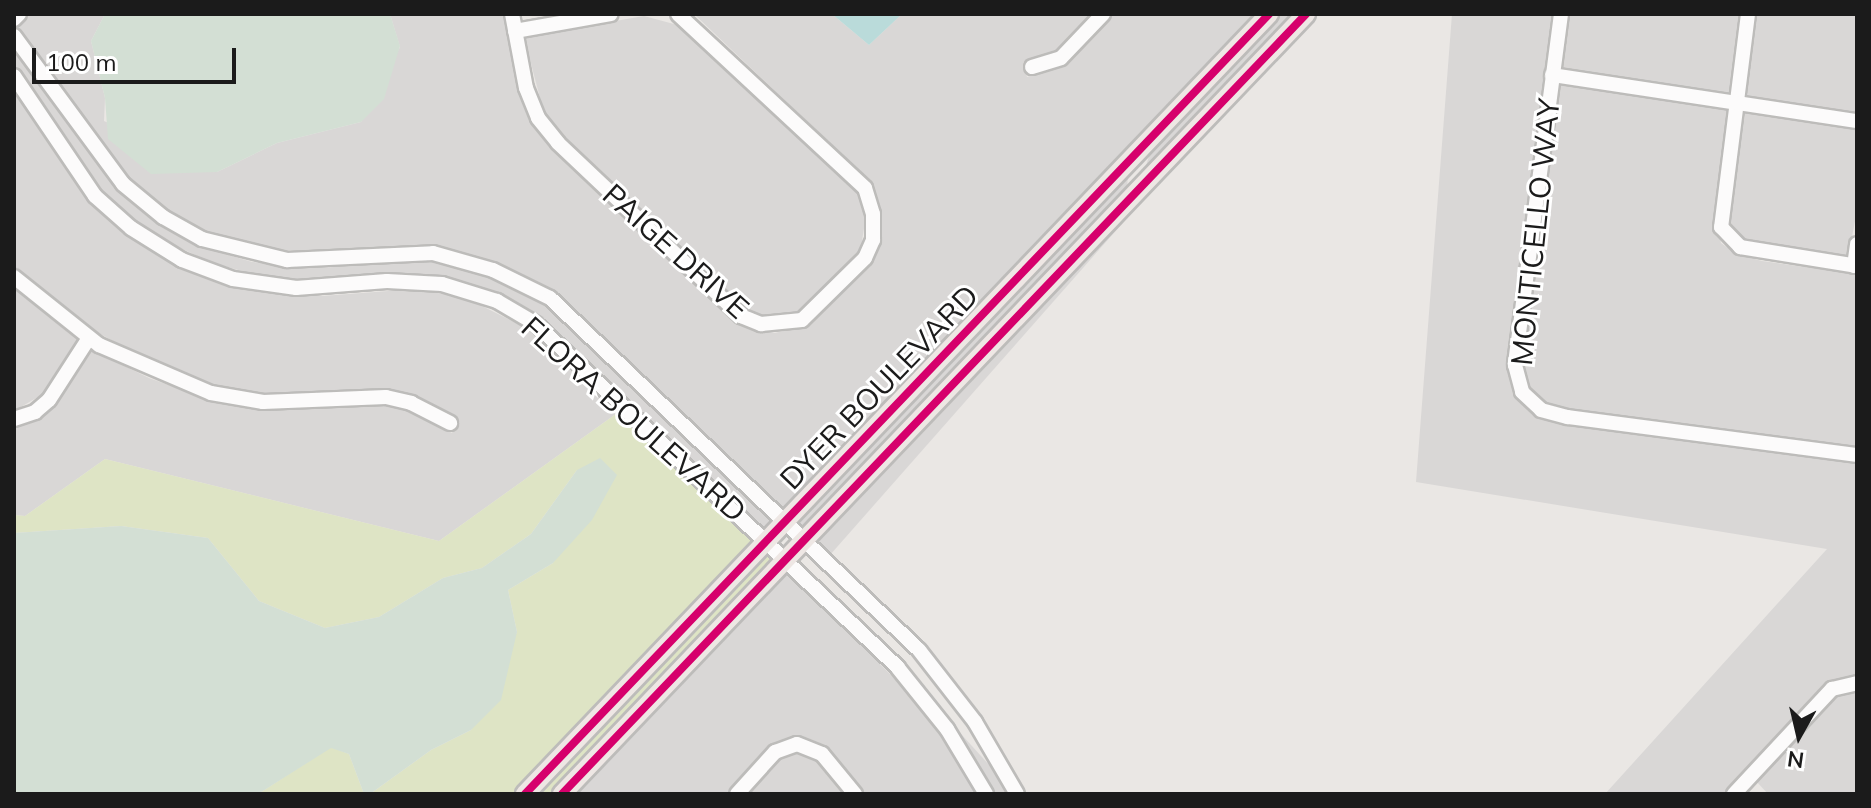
<!DOCTYPE html>
<style>
body{margin:0}
#map{position:relative;width:1871px;height:808px;overflow:hidden;background:#eae7e4;font-family:Mulish,sans-serif}
div>[style]{position:absolute}
[style*='--x']{left:calc(var(--x)*1px);top:calc(var(--y)*1px);width:calc(var(--w)*1px);rotate:calc(var(--a)*1deg)}
.residential>*{inset:0;background:#d9d7d6}
.grass>*{inset:0;background:#dee4c5}
.wetland>*{inset:0;background:#d3dfd4}
.water>*{inset:0;background:#badbda}
.roads{filter:drop-shadow(2px 0 #bdbcba) drop-shadow(-2px 0 #bdbcba) drop-shadow(0 2px #bdbcba) drop-shadow(0 -2px #bdbcba)}
.minor>*{height:14px;margin:-7px;padding:0 7px;transform-origin:7px;border-radius:7px;background:#fcfbfb}
.major>*{height:18px;margin:-9px;padding:0 9px;transform-origin:9px;border-radius:9px;background:#eee7e4}
.cycleway>*{height:8px;margin:-4px;padding:0 4px;transform-origin:4px;border-radius:4px;background:#d6006c}
span{translate:-50% -50%;white-space:nowrap;text-align:center;line-height:1.15;-webkit-text-stroke:6px #fff;paint-order:stroke}
.street-label{font-size:30px;color:#1b1b1b}
.frame{position:absolute;inset:0;border:16px solid #1b1b1b;pointer-events:none}
.north{position:absolute;left:1759px;top:696px;width:80px;height:80px;-webkit-text-stroke:6px #fff;paint-order:stroke;rotate:188deg;font-size:22px;font-weight:700;line-height:32px;text-align:center;color:#1b1b1b}
.north::after{content:'';display:block;margin:auto;width:28px;height:36px;background:#1b1b1b;clip-path:polygon(50% 0,100% 100%,50% 72%,0 100%)}
.scale{position:absolute;left:32px;top:48px;width:204px;height:36px;box-sizing:border-box;border:4px solid #1b1b1b;border-top:0;padding-left:10px;font-size:24px;line-height:28px;white-space:nowrap;color:#1b1b1b;-webkit-text-stroke:6px #fff;paint-order:stroke}
</style>
<div id="map">
<div class="residential">
<div style="clip-path:polygon(30px 14px,105px 14px,91px 41px,105px 98px,104px 121px,217px 172px,277px 143px,361px 122px,400px 47px,390px 14px,505px 14px,519px 90px,533px 123px,553px 149px,737px 322px,775px 333px,807px 325px,869px 264px,880px 240px,880px 214px,870px 181px,694px 14px,832px 14px,869px 45px,902px 14px,1093px 14px,1057px 51px,1023px 62px,1027px 77px,1065px 64px,1113px 14px,1259px 14px,784px 510px,555px 292px,496px 263px,433px 245px,318px 253px,255px 247px,205px 231px,167px 211px,128px 178px,88px 130px,16px 27px)"></div>
<div style="clip-path:polygon(1279px 14px,1296px 14px,1143px 175px,1152px 147px)"></div>
<div style="clip-path:polygon(1452px 14px,1554px 14px,1508px 364px,1518px 398px,1537px 416px,1567px 425px,1857px 463px,1857px 674px,1828px 684px,1723px 794px,1605px 794px,1827px 549px,1416px 482px)"></div>
<div style="clip-path:polygon(1568px 14px,1741px 14px,1730px 93px,1560px 68px)"></div>
<div style="clip-path:polygon(1755px 14px,1857px 14px,1857px 113px,1744px 95px)"></div>
<div style="clip-path:polygon(644px 16px,685px 27px,859px 192px,866px 216px,860px 253px,799px 312px,763px 317px,745px 309px,563px 137px,544px 113px,524px 37px)"></div>
<div style="clip-path:polygon(14px 48px,119px 190px,159px 224px,199px 246px,252px 262px,317px 268px,432px 261px,490px 278px,546px 305px,774px 522px,767px 530px,570px 343px,499px 294px,416px 274px,322px 280px,263px 277px,210px 262px,157px 237px,116px 206px,83px 171px,14px 64px)"></div>
<div style="clip-path:polygon(1558px 84px,1728px 109px,1714px 211px,1721px 243px,1736px 254px,1762px 261px,1857px 274px,1857px 447px,1570px 410px,1545px 403px,1528px 387px,1522px 364px)"></div>
<div style="clip-path:polygon(14px 89px,90px 202px,127px 235px,179px 267px,261px 292px,322px 296px,415px 289px,466px 298px,532px 331px,620px 411px,439px 541px,105px 459px,25px 516px,14px 515px,14px 427px,37px 420px,53px 406px,90px 349px,149px 378px,210px 400px,263px 410px,386px 405px,409px 410px,452px 433px,459px 419px,413px 395px,386px 390px,264px 394px,213px 385px,154px 364px,88px 327px,14px 266px)"></div>
<div style="clip-path:polygon(1742px 111px,1857px 130px,1857px 211px,1848px 257px,1743px 240px,1728px 225px)"></div>
<div style="clip-path:polygon(1187px 150px,830px 555px,815px 541px)"></div>
<div style="clip-path:polygon(1128px 174px,1127px 191px,805px 530px,795px 521px)"></div>
<div style="clip-path:polygon(14px 287px,78px 341px,43px 394px,14px 411px)"></div>
<div style="clip-path:polygon(786px 570px,918px 702px,978px 794px,572px 794px)"></div>
<div style="clip-path:polygon(1857px 691px,1857px 794px,1768px 794px,1756px 781px,1836px 696px)"></div>
<div style="clip-path:polygon(952px 724px,1001px 778px,1009px 794px,994px 794px)"></div>
</div>
<div class="grass">
<div style="clip-path:polygon(620px 411px,756px 542px,515px 794px,370px 794px,431px 750px,471px 730px,517px 632px,508px 590px,553px 563px,577px 470px,531px 534px,482px 568px,443px 578px,379px 617px,325px 628px,259px 601px,208px 538px,121px 526px,14px 533px,14px 515px,25px 516px,105px 459px,439px 541px)"></div>
<div style="clip-path:polygon(767px 552px,775px 560px,552px 794px,535px 794px)"></div>
<div style="clip-path:polygon(331px 747px,349px 754px,364px 794px,258px 794px)"></div>
</div>
<div class="wetland">
<div style="clip-path:polygon(105px 14px,390px 14px,400px 46px,384px 99px,361px 122px,277px 143px,217px 172px,151px 174px,108px 139px,105px 98px,91px 41px)"></div>
<div style="clip-path:polygon(600px 458px,617px 475px,592px 520px,553px 563px,508px 590px,517px 632px,501px 700px,471px 730px,431px 750px,370px 794px,364px 794px,349px 754px,331px 748px,258px 794px,14px 794px,14px 533px,121px 526px,208px 538px,259px 601px,325px 628px,379px 617px,443px 578px,482px 568px,531px 534px,577px 470px)"></div>
</div>
<div class="water">
<div style="clip-path:polygon(832px 14px,902px 14px,869px 45px)"></div>
</div>
<div class="roads">
<div class="minor">
<div style="--x:512;--y:14;--w:75;--a:79.3"></div>
<div style="--x:526;--y:88;--w:32;--a:68"></div>
<div style="--x:538;--y:118;--w:32;--a:51"></div>
<div style="--x:558;--y:143;--w:252;--a:43.4"></div>
<div style="--x:741;--y:316;--w:22;--a:22"></div>
<div style="--x:761;--y:324;--w:41;--a:-5.6"></div>
<div style="--x:802;--y:320;--w:88;--a:-44.5"></div>
<div style="--x:865;--y:258;--w:20;--a:-66"></div>
<div style="--x:873;--y:240;--w:26;--a:-90"></div>
<div style="--x:873;--y:214;--w:27;--a:-107"></div>
<div style="--x:865;--y:188;--w:255;--a:-137.1"></div>
<div style="--x:1561;--y:14;--w:354;--a:97.5"></div>
<div style="--x:1515;--y:365;--w:28;--a:75"></div>
<div style="--x:1522;--y:392;--w:26;--a:43"></div>
<div style="--x:1541;--y:410;--w:28;--a:15"></div>
<div style="--x:1568;--y:417;--w:291;--a:7.5"></div>
<div style="--x:1748;--y:14;--w:215;--a:97.2"></div>
<div style="--x:1721;--y:227;--w:28;--a:46"></div>
<div style="--x:1740;--y:247;--w:119;--a:9.2"></div>
<div style="--x:14;--y:19;--w:7;--a:-45"></div>
<div style="--x:515;--y:31;--w:97;--a:-10"></div>
<div style="--x:14;--y:36;--w:184;--a:53.6"></div>
<div style="--x:123;--y:184;--w:52;--a:39.5"></div>
<div style="--x:163;--y:217;--w:45;--a:29.4"></div>
<div style="--x:202;--y:239;--w:88;--a:13.9"></div>
<div style="--x:287;--y:260;--w:146;--a:-2.7"></div>
<div style="--x:433;--y:253;--w:62;--a:15.8"></div>
<div style="--x:493;--y:270;--w:64;--a:26.2"></div>
<div style="--x:550;--y:298;--w:510;--a:43.65"></div>
<div style="--x:919;--y:650;--w:91;--a:52.1"></div>
<div style="--x:975;--y:722;--w:83;--a:59.7"></div>
<div style="--x:1032;--y:67;--w:30;--a:-17"></div>
<div style="--x:1061;--y:58;--w:61;--a:-46.3"></div>
<div style="--x:1552;--y:75;--w:308;--a:8.6"></div>
<div style="--x:14;--y:76;--w:145;--a:56"></div>
<div style="--x:95;--y:196;--w:48;--a:41.6"></div>
<div style="--x:131;--y:228;--w:60;--a:32.1"></div>
<div style="--x:182;--y:260;--w:54;--a:20.4"></div>
<div style="--x:233;--y:279;--w:64;--a:8.1"></div>
<div style="--x:296;--y:288;--w:91;--a:-4.4"></div>
<div style="--x:387;--y:281;--w:55;--a:3.1"></div>
<div style="--x:442;--y:284;--w:58;--a:17.2"></div>
<div style="--x:497;--y:301;--w:45;--a:30.5"></div>
<div style="--x:536;--y:324;--w:499;--a:43.5"></div>
<div style="--x:898;--y:668;--w:78;--a:51.2"></div>
<div style="--x:947;--y:729;--w:76;--a:59"></div>
<div style="--x:1854;--y:266;--w:22;--a:-82"></div>
<div style="--x:14;--y:277;--w:109;--a:38.7"></div>
<div style="--x:99;--y:345;--w:122;--a:23.2"></div>
<div style="--x:211;--y:393;--w:53;--a:9.8"></div>
<div style="--x:263;--y:402;--w:123;--a:-2.3"></div>
<div style="--x:386;--y:397;--w:26;--a:13"></div>
<div style="--x:411;--y:403;--w:44;--a:27.1"></div>
<div style="--x:14;--y:419;--w:22;--a:-18"></div>
<div style="--x:35;--y:412;--w:18;--a:-41"></div>
<div style="--x:49;--y:400;--w:74;--a:-57.2"></div>
<div style="--x:737;--y:794;--w:57;--a:-47.9"></div>
<div style="--x:775;--y:752;--w:23;--a:-20"></div>
<div style="--x:797;--y:744;--w:27;--a:22"></div>
<div style="--x:822;--y:754;--w:52;--a:50.5"></div>
<div style="--x:1734;--y:794;--w:144;--a:-47"></div>
<div style="--x:1832;--y:689;--w:26;--a:-13"></div>
</div>
<div class="major">
<div style="--x:525;--y:794;--w:1078;--a:-46.35"></div>
<div style="--x:562;--y:794;--w:1078;--a:-46.35"></div>
</div>
</div>
<div class="cycleway">
<div style="--x:525;--y:794;--w:1078;--a:-46.35"></div>
<div style="--x:562;--y:794;--w:1078;--a:-46.35"></div>
</div>
<div class="street-label">
<span style="left:1535px;top:232px;rotate:-84deg">MONTICELLO WAY</span>
<span style="left:676px;top:251px;rotate:42deg">PAIGE DRIVE</span>
<span style="left:879px;top:387px;rotate:-46deg">DYER BOULEVARD</span>
<span style="left:634px;top:419px;rotate:42deg">FLORA BOULEVARD</span>
</div>
<div class="frame"></div>
<div class="north">N</div>
<div class="scale">100 m</div>
</div>
